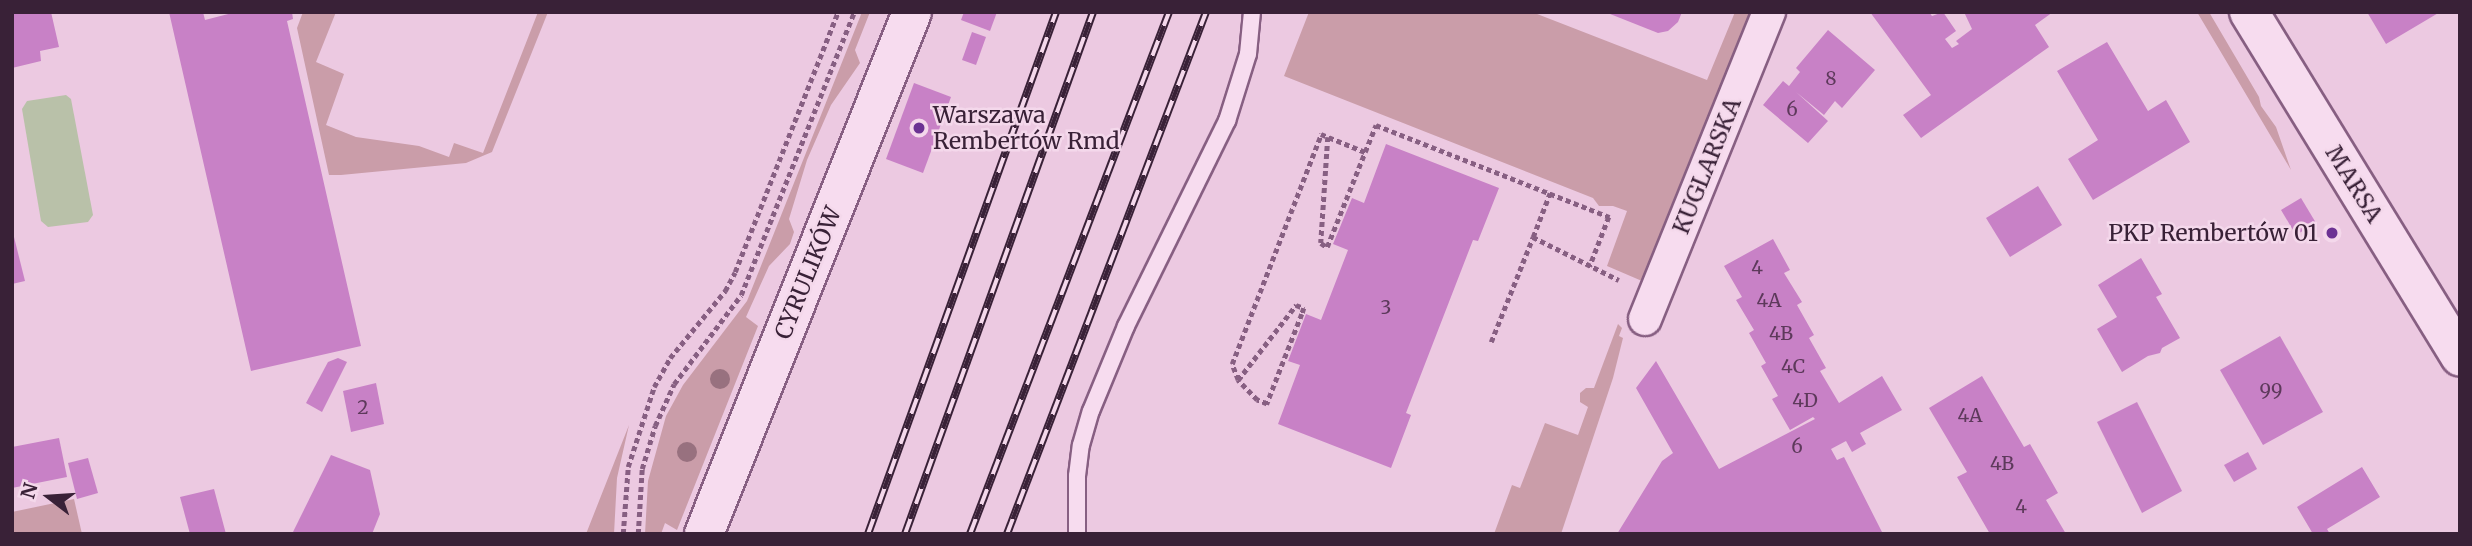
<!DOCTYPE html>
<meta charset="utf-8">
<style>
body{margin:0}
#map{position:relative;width:2472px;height:546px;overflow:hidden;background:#ecc9e1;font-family:Merriweather,serif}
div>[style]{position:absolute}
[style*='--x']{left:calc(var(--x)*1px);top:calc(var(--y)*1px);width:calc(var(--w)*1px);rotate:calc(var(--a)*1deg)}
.green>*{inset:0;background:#ca9da9}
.water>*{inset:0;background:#b9c1a9}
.building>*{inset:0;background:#c881c6}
.path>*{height:4.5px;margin-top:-2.25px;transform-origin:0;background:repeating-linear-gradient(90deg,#875f82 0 5px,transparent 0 8.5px)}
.roads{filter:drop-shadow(2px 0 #875f82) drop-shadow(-2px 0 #875f82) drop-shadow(0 2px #875f82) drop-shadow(0 -2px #875f82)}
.lane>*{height:16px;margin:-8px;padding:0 8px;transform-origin:8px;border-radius:8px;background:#f7dcef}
.street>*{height:32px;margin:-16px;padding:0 16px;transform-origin:16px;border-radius:16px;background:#f7dcef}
.secondary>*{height:38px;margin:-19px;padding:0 19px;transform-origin:19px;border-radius:19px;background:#f7dcef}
.rail>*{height:8px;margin-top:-4px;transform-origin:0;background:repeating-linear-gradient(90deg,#f4d8eb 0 16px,#392137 0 32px);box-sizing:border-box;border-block:2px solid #392137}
.trees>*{width:20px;height:20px;margin:-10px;border-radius:50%;background:#98717f}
.dots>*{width:19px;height:19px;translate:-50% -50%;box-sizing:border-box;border:4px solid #f4d8eb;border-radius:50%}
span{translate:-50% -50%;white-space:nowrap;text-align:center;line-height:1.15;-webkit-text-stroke:5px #f4d8eb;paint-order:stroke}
.number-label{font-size:19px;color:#5d395b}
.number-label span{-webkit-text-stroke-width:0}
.poi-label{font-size:23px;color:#392137}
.left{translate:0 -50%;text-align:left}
.right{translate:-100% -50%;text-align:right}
.street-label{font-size:23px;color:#392137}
.frame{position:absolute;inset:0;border:14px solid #392137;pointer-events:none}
.north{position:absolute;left:14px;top:462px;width:70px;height:70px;-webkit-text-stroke:5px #f4d8eb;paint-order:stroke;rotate:287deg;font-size:19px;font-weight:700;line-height:28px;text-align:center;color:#392137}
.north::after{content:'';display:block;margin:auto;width:24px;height:32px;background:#392137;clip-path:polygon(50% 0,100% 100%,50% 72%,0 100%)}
</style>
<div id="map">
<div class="green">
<div style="clip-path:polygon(303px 12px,336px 12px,316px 62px,344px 74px,326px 125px,356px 137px,419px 146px,449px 157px,454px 143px,483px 153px,538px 12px,548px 12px,492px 152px,466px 163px,341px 175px,329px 175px,297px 28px)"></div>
<div style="clip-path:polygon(862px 12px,870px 12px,855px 50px,860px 63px,831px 105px,807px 160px,789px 219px,794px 232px,790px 244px,769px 266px,746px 317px,758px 326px,677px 530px,665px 523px,661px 534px,645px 534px,648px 481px,666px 416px,683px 385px,747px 301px)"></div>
<div style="clip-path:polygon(1309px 12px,1532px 12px,1707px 80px,1735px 12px,1756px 12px,1695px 167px,1642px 281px,1607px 266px,1627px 211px,1613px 206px,1599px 206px,1593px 198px,1284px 76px)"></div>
<div style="clip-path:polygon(2197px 12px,2209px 12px,2259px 97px,2261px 106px,2276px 127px,2291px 170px)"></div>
<div style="clip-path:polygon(1618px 324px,1622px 328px,1619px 336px,1623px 338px,1613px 378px,1561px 534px,1494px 534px,1512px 485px,1520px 488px,1545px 423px,1578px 435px,1588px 407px,1580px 402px,1580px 393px,1586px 388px,1594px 388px)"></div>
<div style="clip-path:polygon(629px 425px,617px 478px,614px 534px,586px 534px)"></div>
<div style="clip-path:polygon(74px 499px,82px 534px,12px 534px,12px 512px)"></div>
</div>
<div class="water">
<div style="clip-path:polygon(66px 95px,71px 99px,93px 215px,88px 222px,48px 227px,41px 221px,22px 109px,27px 101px)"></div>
</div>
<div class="building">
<div style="clip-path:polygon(12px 12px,51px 12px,59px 47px,40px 51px,41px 61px,12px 68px)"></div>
<div style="clip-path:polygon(169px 12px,203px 12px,205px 20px,236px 12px,292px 12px,293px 19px,287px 21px,361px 346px,251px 371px)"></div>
<div style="clip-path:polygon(964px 12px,997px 12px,990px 31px,961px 20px)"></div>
<div style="clip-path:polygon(1605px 12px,1682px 12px,1678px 22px,1668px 31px,1658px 33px)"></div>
<div style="clip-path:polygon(1870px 12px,1929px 12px,1932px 16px,1943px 12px,1956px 31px,1945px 39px,1952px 48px,1959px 44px,1956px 41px,1972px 29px,1964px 12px,2053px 12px,2035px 25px,2049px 47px,1921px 138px,1903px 115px,1931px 95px)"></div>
<div style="clip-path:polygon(2367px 12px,2440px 12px,2386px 44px)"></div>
<div style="clip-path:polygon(1828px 30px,1875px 70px,1842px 108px,1835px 101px,1824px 115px,1796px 92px,1828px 121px,1808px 143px,1763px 105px,1783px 81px,1789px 86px,1800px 72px,1796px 68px)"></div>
<div style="clip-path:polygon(972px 32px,986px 37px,976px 65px,962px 60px)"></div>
<div style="clip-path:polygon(2107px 42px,2148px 111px,2166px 100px,2190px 142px,2093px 200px,2068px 159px,2098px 140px,2057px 71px)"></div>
<div style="clip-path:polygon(914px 83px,951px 97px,923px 173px,886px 159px)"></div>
<div style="clip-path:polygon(1386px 144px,1499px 188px,1478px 241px,1473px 240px,1406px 413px,1411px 415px,1391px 468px,1278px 424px,1300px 365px,1288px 361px,1306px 314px,1321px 320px,1348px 250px,1333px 244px,1352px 198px,1364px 203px)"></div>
<div style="clip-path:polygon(2038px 186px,2062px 225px,2010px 257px,1986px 218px)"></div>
<div style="clip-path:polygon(2301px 198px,2316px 223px,2296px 235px,2281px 210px)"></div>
<div style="clip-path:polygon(12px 229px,25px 281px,12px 284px)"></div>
<div style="clip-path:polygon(1773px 239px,1790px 270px,1784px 273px,1802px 302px,1797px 305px,1814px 335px,1809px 338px,1826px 368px,1820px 371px,1839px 403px,1882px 376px,1902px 410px,1860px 433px,1866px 444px,1852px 452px,1846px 441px,1831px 449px,1837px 460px,1844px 457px,1883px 534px,1617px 534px,1662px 461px,1673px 453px,1636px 388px,1656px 361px,1719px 469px,1815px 419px,1813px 417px,1790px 430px,1772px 399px,1778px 396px,1761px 366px,1766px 363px,1749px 333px,1754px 330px,1736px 300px,1742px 297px,1724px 266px)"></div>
<div style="clip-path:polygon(2141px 258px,2162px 294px,2156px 297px,2180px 338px,2162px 348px,2160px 353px,2148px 356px,2122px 372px,2097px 329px,2117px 317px,2098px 285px)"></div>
<div style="clip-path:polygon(2280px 336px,2323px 412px,2263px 445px,2220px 370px)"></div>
<div style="clip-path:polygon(338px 358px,347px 362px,322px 412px,306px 403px,328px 362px)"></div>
<div style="clip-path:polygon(1982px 376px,2024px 447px,2030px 444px,2058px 493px,2046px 500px,2066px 534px,1990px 534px,1957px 477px,1967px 472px,1929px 408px)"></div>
<div style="clip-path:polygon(376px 383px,384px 424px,351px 432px,343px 391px)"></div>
<div style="clip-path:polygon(2137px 402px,2182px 491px,2142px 513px,2097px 422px)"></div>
<div style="clip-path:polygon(59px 438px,67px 477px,12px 488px,12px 447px)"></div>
<div style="clip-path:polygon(2248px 452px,2257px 469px,2234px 482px,2224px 465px)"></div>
<div style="clip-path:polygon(331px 455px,370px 470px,380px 514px,372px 534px,292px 534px)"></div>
<div style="clip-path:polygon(88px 458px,98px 493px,77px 499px,68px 463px)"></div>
<div style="clip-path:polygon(2362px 467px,2380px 497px,2327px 529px,2330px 534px,2313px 534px,2297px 507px)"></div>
<div style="clip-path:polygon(214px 489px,226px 534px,190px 534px,180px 497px)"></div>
</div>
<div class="path">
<div style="--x:1328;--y:137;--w:106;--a:93.8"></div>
<div style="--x:1321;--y:243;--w:7;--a:34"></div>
<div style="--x:1327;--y:247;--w:102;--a:-68.2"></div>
<div style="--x:1533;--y:237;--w:47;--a:-68.9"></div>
<div style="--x:1491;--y:342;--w:113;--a:-68.2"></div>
<div style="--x:1533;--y:237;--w:96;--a:26.6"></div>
<div style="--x:1238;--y:380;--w:95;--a:-52.3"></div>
<div style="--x:1296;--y:305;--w:9;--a:21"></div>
<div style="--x:1304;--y:308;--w:6;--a:108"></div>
<div style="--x:1302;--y:314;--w:97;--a:111.3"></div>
<div style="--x:1267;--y:404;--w:11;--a:-158"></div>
<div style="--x:1257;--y:400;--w:28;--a:-134"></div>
<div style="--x:1238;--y:380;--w:17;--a:-111"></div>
<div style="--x:1232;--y:364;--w:247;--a:-68.8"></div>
<div style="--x:1321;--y:134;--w:48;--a:22.2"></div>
<div style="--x:1365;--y:152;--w:29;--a:-68"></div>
<div style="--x:1376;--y:125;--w:251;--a:21.5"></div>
<div style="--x:1609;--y:217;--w:53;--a:111.2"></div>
<div style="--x:623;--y:534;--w:67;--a:-85.7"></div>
<div style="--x:628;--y:467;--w:84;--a:-72"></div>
<div style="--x:654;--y:387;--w:33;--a:-61"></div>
<div style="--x:670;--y:358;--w:87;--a:-50.6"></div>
<div style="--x:725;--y:291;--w:21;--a:-62"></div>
<div style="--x:735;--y:272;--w:280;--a:-68.4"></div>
<div style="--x:638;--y:534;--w:65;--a:-86.5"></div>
<div style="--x:642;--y:469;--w:45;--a:-73.2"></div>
<div style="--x:655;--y:426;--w:46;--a:-65.7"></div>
<div style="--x:674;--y:384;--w:111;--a:-53"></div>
<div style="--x:741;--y:295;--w:305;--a:-68.2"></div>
</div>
<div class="roads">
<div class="lane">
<div style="--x:1077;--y:534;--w:58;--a:-90"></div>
<div style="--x:1077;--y:476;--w:31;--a:-83"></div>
<div style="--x:1081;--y:445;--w:35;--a:-74"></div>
<div style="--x:1091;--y:411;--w:92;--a:-67.6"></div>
<div style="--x:1126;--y:326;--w:229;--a:-63.8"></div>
<div style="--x:1227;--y:121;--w:70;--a:-72.6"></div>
<div style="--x:1248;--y:54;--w:42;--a:-84.6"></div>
</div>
<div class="street">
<div style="--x:1645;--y:319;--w:331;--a:-68"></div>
</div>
<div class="secondary">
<div style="--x:2249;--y:12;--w:404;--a:58.5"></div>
<div style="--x:704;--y:534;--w:562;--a:-68.27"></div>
</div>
</div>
<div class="rail">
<div style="--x:868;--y:534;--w:555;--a:-70.19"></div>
<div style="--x:905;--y:534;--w:555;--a:-70.19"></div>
<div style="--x:970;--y:534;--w:559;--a:-69.13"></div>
<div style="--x:1007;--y:534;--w:559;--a:-69.13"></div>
</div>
<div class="trees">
<div style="left:720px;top:379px"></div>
<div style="left:687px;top:452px"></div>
</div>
<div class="dots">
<div style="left:919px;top:128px;background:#6c3293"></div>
<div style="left:2332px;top:233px;background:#6c3293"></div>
</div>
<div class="number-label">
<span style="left:1831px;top:79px">8</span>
<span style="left:1792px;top:110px">6</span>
<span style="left:1757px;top:268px">4</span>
<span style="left:1769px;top:301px">4A</span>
<span style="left:1386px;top:308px">3</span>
<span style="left:1781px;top:334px">4B</span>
<span style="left:1793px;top:367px">4C</span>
<span style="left:2271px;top:391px">99</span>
<span style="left:1805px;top:401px">4D</span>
<span style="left:363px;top:408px">2</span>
<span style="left:1970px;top:416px">4A</span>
<span style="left:1797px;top:447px">6</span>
<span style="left:2002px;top:464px">4B</span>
<span style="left:2021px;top:507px">4</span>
</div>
<div class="poi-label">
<span class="left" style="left:933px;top:128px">Warszawa<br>Rembertów Rmd</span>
<span class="right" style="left:2318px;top:233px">PKP Rembertów 01</span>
</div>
<div class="street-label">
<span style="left:1707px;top:166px;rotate:-68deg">KUGLARSKA</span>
<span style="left:2354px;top:184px;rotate:58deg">MARSA</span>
<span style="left:808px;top:273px;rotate:-68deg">CYRULIKÓW</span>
</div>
<div class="frame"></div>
<div class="north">N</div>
</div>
